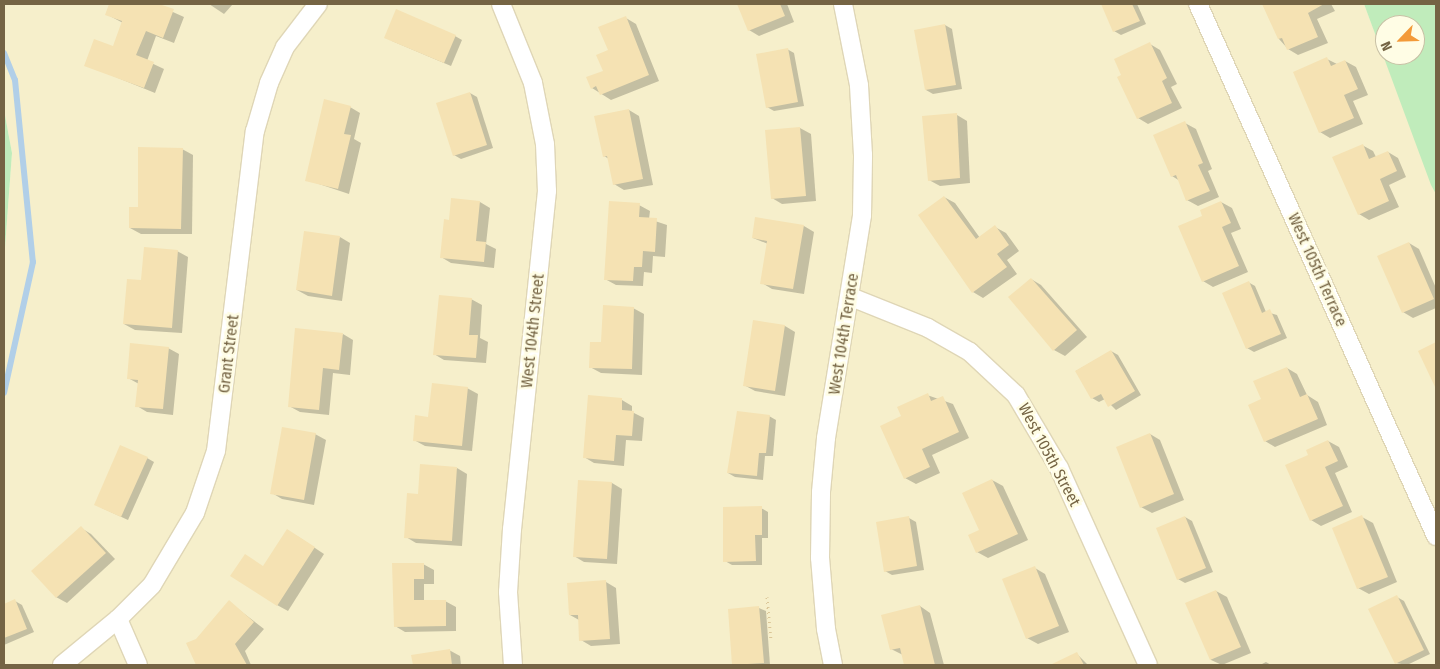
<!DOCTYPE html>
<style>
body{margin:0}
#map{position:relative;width:1440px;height:669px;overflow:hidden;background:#fefbdd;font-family:"Fira Sans Condensed",sans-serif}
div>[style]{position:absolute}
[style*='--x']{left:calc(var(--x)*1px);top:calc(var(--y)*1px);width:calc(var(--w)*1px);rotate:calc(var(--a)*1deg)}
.residential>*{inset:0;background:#f6efcb}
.green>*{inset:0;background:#c0ecbb}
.shadow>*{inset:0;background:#0003}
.stream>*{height:6px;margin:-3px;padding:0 3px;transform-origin:3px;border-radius:3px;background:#b1cfe8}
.building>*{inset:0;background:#f5e2b3}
.path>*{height:3px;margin-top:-1.5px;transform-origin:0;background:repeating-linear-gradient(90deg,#dac597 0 1px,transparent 0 5px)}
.roads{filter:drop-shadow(1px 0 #dfd6b6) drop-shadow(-1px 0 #dfd6b6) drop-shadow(0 1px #dfd6b6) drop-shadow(0 -1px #dfd6b6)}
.minor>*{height:18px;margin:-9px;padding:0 9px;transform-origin:9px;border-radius:9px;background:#fff}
span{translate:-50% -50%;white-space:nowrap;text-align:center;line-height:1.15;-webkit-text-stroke:5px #fffde5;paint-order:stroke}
.street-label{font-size:16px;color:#756444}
.frame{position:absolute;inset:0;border:5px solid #756444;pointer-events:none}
.north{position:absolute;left:1375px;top:15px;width:50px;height:50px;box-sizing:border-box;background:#fffde5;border:1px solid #c8c0a5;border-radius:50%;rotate:246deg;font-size:14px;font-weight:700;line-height:20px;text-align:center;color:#756444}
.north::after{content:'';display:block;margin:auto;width:18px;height:22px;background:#f39a38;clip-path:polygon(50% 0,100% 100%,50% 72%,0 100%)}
</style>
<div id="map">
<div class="residential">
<div style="clip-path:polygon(4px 4px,1364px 4px,1436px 194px,1436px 665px,4px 665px,4px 261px,12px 153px,4px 110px)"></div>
</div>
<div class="green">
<div style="clip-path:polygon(evenodd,1364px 4px,1436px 4px,1436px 194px,1431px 185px,1364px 4px,1385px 25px,1415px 25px,1415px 55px,1385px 55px,1385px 25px)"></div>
<div style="clip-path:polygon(4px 110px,12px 153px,4px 261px)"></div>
</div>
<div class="shadow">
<div style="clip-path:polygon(110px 4px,155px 4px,184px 17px,174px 43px,156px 36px,147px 61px,164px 69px,155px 93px,86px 65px,114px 47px,123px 23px,106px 14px)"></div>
<div style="clip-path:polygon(209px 4px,233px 4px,224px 14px)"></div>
<div style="clip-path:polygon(738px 4px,787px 4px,794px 22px,759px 36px,749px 30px)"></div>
<div style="clip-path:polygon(1102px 4px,1137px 4px,1146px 24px,1121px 35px,1114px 31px)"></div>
<div style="clip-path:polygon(1264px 4px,1331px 4px,1335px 11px,1317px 19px,1328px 43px,1298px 55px,1288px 49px,1279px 39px)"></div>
<div style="clip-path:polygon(626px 18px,636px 24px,659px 81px,611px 100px,592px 88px,604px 72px,609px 51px)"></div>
<div style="clip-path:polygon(945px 25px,952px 29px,962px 89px,933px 94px,926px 90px)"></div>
<div style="clip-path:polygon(455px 36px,462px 40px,451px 66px,392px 41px)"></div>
<div style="clip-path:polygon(1150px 44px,1160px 50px,1177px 84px,1171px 87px,1182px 108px,1148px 124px,1138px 118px,1123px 76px)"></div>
<div style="clip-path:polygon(787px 49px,794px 53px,804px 106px,774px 111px,767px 107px)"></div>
<div style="clip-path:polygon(1327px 59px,1337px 64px,1345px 61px,1356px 67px,1368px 95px,1353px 101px,1363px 124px,1330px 138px,1320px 132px)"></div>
<div style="clip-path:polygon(470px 93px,477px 97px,493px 148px,461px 159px,454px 155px)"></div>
<div style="clip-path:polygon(350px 107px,360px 113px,354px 139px,361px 143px,349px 194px,307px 180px)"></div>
<div style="clip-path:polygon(629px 110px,639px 116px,653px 185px,624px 190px,614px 184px,609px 159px,604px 156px)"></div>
<div style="clip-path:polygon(957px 115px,967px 121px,970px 183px,940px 186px,929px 180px)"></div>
<div style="clip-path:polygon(1185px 123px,1196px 129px,1212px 169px,1208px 171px,1219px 197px,1198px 206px,1187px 200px,1180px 181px,1172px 176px)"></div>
<div style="clip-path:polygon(800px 128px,811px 134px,816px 201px,782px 204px,772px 198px,767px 131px)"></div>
<div style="clip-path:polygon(1362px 145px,1373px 151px,1376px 157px,1388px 152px,1398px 158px,1406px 177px,1389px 185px,1399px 207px,1369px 220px,1359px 214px)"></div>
<div style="clip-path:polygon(182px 149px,193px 155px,192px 234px,141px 234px,130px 228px,139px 209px)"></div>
<div style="clip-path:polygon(944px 197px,955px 203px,980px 238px,995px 227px,1006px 233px,1019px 251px,1007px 260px,1017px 274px,983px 298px,973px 292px)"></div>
<div style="clip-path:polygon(480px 202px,490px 208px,486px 244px,496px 249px,494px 268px,451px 263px,441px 257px,450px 221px)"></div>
<div style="clip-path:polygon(1221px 202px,1232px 208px,1241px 229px,1231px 233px,1248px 272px,1213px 287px,1203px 281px,1203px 216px)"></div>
<div style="clip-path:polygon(639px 205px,650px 211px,649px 219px,667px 225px,665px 257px,653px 256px,652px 273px,644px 272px,643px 286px,616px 285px,605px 279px)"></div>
<div style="clip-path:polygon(804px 226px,814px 232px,804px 294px,772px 289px,762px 283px,768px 244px,753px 238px)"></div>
<div style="clip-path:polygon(340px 237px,350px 243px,342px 301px,308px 296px,297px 290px)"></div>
<div style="clip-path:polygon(1409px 243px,1419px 249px,1436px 288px,1436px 308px,1413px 318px,1403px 312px)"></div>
<div style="clip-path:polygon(177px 251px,188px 257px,182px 333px,135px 330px,124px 324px)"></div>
<div style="clip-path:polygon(1031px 279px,1041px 285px,1087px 337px,1065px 356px,1054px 350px,1010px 297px)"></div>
<div style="clip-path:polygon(1248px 282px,1255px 286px,1266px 312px,1277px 315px,1287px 338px,1254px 352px,1247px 348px)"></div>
<div style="clip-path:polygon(471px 299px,482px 305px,480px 338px,488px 342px,486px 363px,444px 360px,434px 354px)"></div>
<div style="clip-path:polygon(633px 308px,644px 314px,642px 375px,601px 373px,590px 367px)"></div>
<div style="clip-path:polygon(754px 321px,785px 326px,795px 332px,785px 396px,755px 391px,744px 385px)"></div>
<div style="clip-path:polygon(343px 334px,353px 340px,350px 375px,333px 373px,329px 415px,300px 412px,289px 406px)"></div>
<div style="clip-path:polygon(168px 348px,179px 354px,173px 415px,147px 412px,137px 406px,139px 384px,128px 378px)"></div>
<div style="clip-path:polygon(1111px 351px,1118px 355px,1141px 395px,1116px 410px,1105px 399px,1099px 402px,1092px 398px,1076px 371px)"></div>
<div style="clip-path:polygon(1287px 368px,1297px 374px,1307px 395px,1318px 402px,1327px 425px,1275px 447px,1265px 441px,1263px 400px)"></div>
<div style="clip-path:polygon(467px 388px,478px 394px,472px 451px,425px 446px,414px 440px,429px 418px)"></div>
<div style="clip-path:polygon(927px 395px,953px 404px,969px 438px,932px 455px,940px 473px,916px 484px,905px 478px,903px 417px)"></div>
<div style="clip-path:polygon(622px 400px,632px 406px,632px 412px,644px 418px,642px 441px,626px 440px,624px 466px,594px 463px,584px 457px)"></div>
<div style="clip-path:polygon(769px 416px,776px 420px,773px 456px,765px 456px,763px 480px,735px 477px,728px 473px)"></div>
<div style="clip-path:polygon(315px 434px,326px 440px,314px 505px,282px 499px,272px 493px)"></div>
<div style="clip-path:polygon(1150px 434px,1160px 440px,1184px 500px,1152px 513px,1141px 507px)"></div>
<div style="clip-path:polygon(1328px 441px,1339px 447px,1348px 467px,1335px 473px,1352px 512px,1321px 526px,1311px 520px,1309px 455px)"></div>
<div style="clip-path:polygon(147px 458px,154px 462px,128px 520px,102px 508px)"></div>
<div style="clip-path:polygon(457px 468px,467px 474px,462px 546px,416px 543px,406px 537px)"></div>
<div style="clip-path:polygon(992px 480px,1003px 486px,1028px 540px,988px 558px,977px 552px)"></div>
<div style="clip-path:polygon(579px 481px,612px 483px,622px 489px,617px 564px,584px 562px,574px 556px)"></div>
<div style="clip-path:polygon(761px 508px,768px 512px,768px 538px,762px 538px,762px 565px,732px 565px,725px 561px)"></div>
<div style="clip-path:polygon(1185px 517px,1192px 521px,1213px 572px,1185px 583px,1178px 579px)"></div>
<div style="clip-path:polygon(1362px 517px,1373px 523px,1397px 582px,1369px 594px,1358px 588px)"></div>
<div style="clip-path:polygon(909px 518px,916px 522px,924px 570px,892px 575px,885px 571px)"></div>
<div style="clip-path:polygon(81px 528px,91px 534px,115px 559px,67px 603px,56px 597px)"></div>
<div style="clip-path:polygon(297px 536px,324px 554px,288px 611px,277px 605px,264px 567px)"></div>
<div style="clip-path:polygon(394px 564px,423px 564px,434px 570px,434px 584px,424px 584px,424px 601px,445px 601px,456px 607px,456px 631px,405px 632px,395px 626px)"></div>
<div style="clip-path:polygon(1035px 568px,1045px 574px,1069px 632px,1038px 644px,1027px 638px)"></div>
<div style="clip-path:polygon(606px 582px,616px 588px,620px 644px,591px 646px,581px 640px,579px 620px,570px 615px)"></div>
<div style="clip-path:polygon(1216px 591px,1227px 597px,1251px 653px,1222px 665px,1211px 660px,1187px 604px)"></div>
<div style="clip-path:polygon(1397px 597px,1404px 601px,1430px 654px,1407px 665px,1396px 663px)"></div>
<div style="clip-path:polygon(15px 601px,22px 605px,34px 632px,4px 645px,4px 605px)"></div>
<div style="clip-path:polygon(229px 602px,264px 629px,245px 651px,251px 665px,198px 665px,188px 643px,196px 640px)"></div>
<div style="clip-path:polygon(920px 606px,930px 613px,944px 665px,905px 665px,903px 655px,891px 649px)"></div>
<div style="clip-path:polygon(759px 608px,766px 611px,770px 665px,735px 665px)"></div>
<div style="clip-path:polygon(449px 650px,460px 656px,461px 665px,414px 665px,413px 656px)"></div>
<div style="clip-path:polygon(1077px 654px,1088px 665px,1053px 665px)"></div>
<div style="clip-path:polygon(1266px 662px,1271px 665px,1260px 665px)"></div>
</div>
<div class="stream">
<div style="--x:4;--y:53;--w:29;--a:68"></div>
<div style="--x:15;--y:80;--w:183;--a:84.4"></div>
<div style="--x:33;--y:262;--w:134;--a:102.5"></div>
</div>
<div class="building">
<div style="clip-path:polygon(109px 4px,159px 4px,174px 9px,163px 38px,146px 31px,136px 55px,154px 62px,144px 88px,84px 66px,94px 39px,113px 46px,122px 21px,105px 15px)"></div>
<div style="clip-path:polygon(737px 4px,780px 4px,785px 16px,748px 31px)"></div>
<div style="clip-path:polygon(1101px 4px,1132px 4px,1140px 21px,1113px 32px)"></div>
<div style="clip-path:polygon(1262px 4px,1324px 4px,1308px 13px,1318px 37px,1287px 50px,1282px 38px,1278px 39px)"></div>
<div style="clip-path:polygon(396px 9px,456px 35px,444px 63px,384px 38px)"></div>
<div style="clip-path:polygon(626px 16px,649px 75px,600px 95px,596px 86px,591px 89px,586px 77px,603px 71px,596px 55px,608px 50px,598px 27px)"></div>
<div style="clip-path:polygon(945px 24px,956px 85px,925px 90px,914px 30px)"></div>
<div style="clip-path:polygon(1150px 42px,1167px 78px,1162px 81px,1172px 103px,1137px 119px,1117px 77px,1121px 75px,1114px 59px)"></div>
<div style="clip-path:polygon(788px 48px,798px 102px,766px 108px,756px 54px)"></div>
<div style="clip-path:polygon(1327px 57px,1331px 66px,1345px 60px,1358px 89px,1344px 95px,1354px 118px,1319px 133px,1293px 72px)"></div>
<div style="clip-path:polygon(470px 92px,487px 145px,453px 156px,436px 103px)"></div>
<div style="clip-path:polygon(324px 99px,351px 106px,344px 134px,351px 135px,338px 189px,305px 181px)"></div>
<div style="clip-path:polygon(629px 109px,643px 179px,613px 185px,607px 156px,603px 157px,594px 116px)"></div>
<div style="clip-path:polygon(957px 113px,960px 178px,928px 181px,922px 116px)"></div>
<div style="clip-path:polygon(1185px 121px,1203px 163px,1198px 165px,1210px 191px,1186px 201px,1176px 175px,1171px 177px,1153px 135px)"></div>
<div style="clip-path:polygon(800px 127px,806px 196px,771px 199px,765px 130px)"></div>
<div style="clip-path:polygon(1363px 144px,1369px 159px,1388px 151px,1397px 171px,1380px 179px,1389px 201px,1358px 215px,1332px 157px)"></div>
<div style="clip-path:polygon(138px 147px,183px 148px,181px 229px,129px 228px,129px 207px,138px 207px)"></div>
<div style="clip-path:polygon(944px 196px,976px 239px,995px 225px,1009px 245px,997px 254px,1007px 267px,972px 293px,918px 215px)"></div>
<div style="clip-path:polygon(451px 198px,480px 201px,476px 241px,486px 242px,484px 262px,440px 258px,444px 219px,449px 220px)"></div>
<div style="clip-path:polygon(609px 201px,640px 203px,639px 217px,657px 218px,655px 252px,643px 251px,642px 267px,634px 267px,633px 281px,604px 280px)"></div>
<div style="clip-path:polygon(1221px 201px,1231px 223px,1222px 227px,1239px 266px,1202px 282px,1178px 226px,1202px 216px,1200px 210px)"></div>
<div style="clip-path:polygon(755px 217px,804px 225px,793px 289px,760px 284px,767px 241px,752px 238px)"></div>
<div style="clip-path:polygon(304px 231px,340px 236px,332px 296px,296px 290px)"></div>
<div style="clip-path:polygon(1409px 242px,1434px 299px,1402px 313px,1377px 256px)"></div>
<div style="clip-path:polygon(144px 247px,178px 250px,172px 328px,123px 324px,127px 279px,141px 280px)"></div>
<div style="clip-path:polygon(1031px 278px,1077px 330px,1053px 351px,1008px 297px)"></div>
<div style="clip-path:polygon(1249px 281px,1262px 313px,1270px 309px,1281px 334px,1246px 349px,1222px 293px)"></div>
<div style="clip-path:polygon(439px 295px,472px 298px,469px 335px,478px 335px,476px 358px,433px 355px)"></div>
<div style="clip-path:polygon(603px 305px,634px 307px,632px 369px,589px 368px,590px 342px,601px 342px)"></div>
<div style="clip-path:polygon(753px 320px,785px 325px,775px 391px,743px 386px)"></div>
<div style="clip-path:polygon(295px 328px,343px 333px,339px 370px,323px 368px,319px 410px,288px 407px)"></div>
<div style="clip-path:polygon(1436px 342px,1436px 389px,1418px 351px)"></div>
<div style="clip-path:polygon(130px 343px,169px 347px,163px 409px,135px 407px,138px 380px,127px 379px)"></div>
<div style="clip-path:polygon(1111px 350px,1135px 391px,1108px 407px,1101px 394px,1091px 399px,1075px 371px)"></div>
<div style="clip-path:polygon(1287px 367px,1300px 397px,1307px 394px,1318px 419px,1264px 442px,1248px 405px,1261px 399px,1253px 381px)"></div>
<div style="clip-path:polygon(432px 383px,468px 387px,462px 446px,413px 441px,415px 415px,428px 417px)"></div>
<div style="clip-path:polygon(928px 393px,931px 401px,943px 396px,959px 432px,922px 449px,930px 467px,904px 479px,880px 426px,901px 416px,897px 407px)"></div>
<div style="clip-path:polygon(588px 395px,622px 398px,622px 410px,634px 411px,632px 436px,616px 435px,614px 461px,583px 458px)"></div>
<div style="clip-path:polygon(737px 411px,770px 415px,766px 453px,759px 453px,757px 476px,727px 473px)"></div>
<div style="clip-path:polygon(282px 427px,316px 433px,304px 500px,270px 494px)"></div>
<div style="clip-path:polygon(1150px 433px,1174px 494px,1140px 508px,1116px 447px)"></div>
<div style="clip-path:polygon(1328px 440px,1338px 461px,1325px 467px,1343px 506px,1310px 521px,1285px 465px,1308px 455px,1306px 450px)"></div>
<div style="clip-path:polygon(120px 445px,148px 457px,121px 517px,94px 505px)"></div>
<div style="clip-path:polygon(420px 464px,457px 467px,452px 541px,404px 538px,407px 493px,418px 494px)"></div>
<div style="clip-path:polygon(992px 479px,1018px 534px,976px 553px,968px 535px,979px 530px,962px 493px)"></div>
<div style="clip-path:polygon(578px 480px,612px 482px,607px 559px,573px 557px)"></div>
<div style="clip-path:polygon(762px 506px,762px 535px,755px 535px,756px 561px,723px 562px,723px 507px)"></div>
<div style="clip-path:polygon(1362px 515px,1388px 577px,1357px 589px,1332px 528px)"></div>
<div style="clip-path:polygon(909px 516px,917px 566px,884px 572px,876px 522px)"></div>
<div style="clip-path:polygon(1185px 516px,1206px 568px,1177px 580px,1156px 528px)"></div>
<div style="clip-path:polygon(81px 526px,106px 553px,56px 598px,31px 571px)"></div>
<div style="clip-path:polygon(287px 529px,315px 547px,277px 606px,230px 576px,245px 554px,263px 566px)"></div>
<div style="clip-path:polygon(392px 563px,424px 563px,424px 579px,414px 579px,414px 600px,446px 600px,446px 626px,394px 627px)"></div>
<div style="clip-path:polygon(1035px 566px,1059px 626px,1026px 639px,1002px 579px)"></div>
<div style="clip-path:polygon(606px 580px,610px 639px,579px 641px,578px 615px,569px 615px,567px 583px)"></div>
<div style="clip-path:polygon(1216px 590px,1241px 647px,1210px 660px,1185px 603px)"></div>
<div style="clip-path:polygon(1397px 595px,1424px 650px,1395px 664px,1368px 609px)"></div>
<div style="clip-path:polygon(15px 599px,27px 629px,4px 638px,4px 604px)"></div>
<div style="clip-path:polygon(229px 600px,254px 622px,235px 644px,247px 665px,196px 665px,186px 643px,196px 639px)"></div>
<div style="clip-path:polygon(920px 605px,935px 665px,904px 665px,900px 648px,890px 650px,881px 615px)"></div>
<div style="clip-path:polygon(759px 606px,764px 663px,732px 665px,728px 609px)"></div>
<div style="clip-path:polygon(450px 649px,452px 665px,413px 665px,411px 655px)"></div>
<div style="clip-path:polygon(1077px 652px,1084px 665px,1050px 665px)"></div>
</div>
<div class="path">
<div style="--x:767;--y:597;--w:43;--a:84.7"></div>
</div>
<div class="roads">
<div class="minor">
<div style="--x:501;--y:4;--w:85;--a:67.9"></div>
<div style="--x:533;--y:83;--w:62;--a:78.9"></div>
<div style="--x:545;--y:144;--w:47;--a:87.6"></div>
<div style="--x:547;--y:191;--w:340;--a:95.9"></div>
<div style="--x:512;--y:529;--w:63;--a:93.6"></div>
<div style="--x:508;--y:592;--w:73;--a:86.1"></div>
<div style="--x:1198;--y:4;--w:583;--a:65.9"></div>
<div style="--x:851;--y:297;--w:83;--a:21.9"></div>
<div style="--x:928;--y:328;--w:48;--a:29.7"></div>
<div style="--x:970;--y:352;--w:63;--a:43.1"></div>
<div style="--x:1016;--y:395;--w:85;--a:59.5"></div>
<div style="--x:1059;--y:468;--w:216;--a:65.7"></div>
<div style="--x:118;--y:619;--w:50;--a:66.5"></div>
<div style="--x:62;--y:665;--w:72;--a:-39.4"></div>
<div style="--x:118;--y:619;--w:48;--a:-45"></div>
<div style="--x:152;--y:585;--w:84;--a:-59.2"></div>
<div style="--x:195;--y:513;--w:65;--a:-71.3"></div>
<div style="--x:216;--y:451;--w:322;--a:-83.1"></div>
<div style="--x:255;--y:131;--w:50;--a:-73.7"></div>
<div style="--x:269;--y:83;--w:39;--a:-66"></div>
<div style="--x:285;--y:47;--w:54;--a:-52.5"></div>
<div style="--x:833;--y:665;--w:37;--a:-101"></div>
<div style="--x:826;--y:629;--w:71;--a:-94.8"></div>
<div style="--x:820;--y:558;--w:66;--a:-89.1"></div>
<div style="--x:821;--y:492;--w:54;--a:-84.7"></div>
<div style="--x:826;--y:438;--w:226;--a:-80.8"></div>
<div style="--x:862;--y:215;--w:60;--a:-89"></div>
<div style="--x:863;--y:155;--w:70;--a:-93.3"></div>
<div style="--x:859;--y:85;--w:83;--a:-101.2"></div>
</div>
</div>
<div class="street-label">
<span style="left:1317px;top:270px;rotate:66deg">West 105th Terrace</span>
<span style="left:533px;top:331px;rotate:-84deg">West 104th Street</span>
<span style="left:844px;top:334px;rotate:-81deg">West 104th Terrace</span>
<span style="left:229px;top:354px;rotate:-83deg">Grant Street</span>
<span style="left:1049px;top:455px;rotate:62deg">West 105th Street</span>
</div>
<div class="frame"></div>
<div class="north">N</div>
</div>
